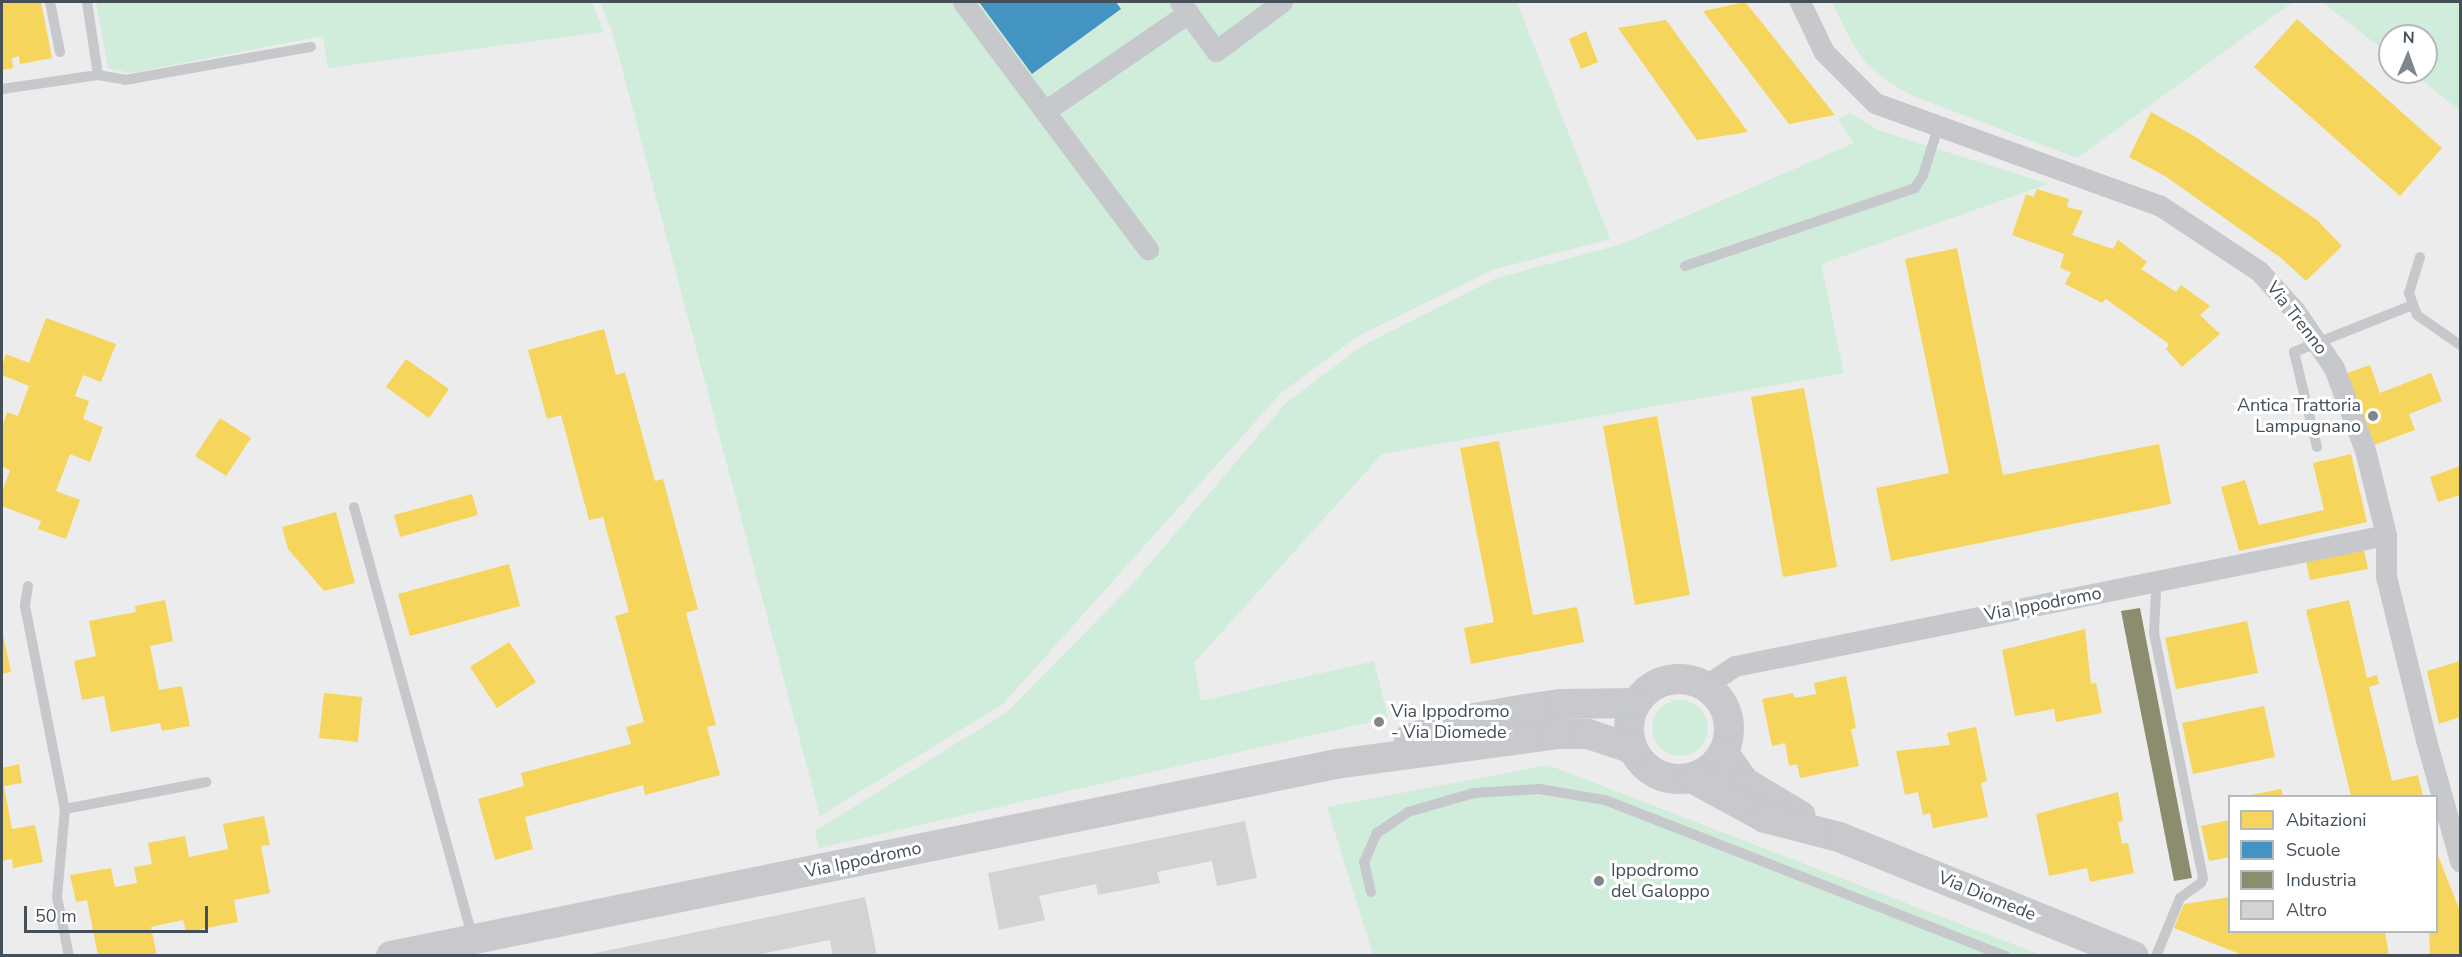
<!DOCTYPE html>
<style>
body{margin:0}
#map{position:relative;width:2462px;height:957px;overflow:hidden;background:#edecec;font-family:"Nunito Sans",sans-serif}
div>[style]{position:absolute}
[style*='--x']{left:calc(var(--x)*1px);top:calc(var(--y)*1px);width:calc(var(--w)*1px);rotate:calc(var(--a)*1deg)}
.green>*{inset:0;background:#d0ecda}
.round{border-radius:50%}
.homes>*{inset:0;background:#f6d55c}
.schools>*{inset:0;background:#4393c3}
.industry>*{inset:0;background:#8c8c6e}
.building>*{inset:0;background:#d3d3d5}
.lane>*{height:10px;margin:-5px;padding:0 5px;transform-origin:5px;border-radius:5px;background:#c6c8cb}
.street>*{height:21px;margin:-10.5px;padding:0 10.5px;transform-origin:10.5px;border-radius:10.5px;background:#c6c8cb}
.secondary>*{height:30px;margin:-15px;padding:0 15px;transform-origin:15px;border-radius:15px;background:#c7c9cc}
.secondary>.ring{margin:-15px;padding:0;box-sizing:content-box;background:none;border:30px solid #c7c9cc;border-radius:50%}
.dots>*{width:16px;height:16px;translate:-50% -50%;box-sizing:border-box;border:3px solid #fff;border-radius:50%}
span{translate:-50% -50%;white-space:nowrap;text-align:center;line-height:1.15;-webkit-text-stroke:6px #fff;paint-order:stroke}
.street-label{font-size:18px;color:#444f58}
.poi-label{font-size:18px;color:#444f58}
.right{translate:-100% -50%;text-align:right}
.left{translate:0 -50%;text-align:left}
.frame{position:absolute;inset:0;border:3px solid #444f58;pointer-events:none}
.legend{position:absolute;left:2228px;top:795px;width:210px;height:138px;box-sizing:border-box;background:#fff;border:2px solid #b4b9bc;margin:0;padding:8px 10px;list-style:none;font-size:18px;color:#444f58}
.legend li{display:flex;align-items:center;gap:12px;height:30px}
.legend b{width:30px;border:2px solid #b4b9bc}
.north{position:absolute;left:2378px;top:24px;width:60px;height:60px;box-sizing:border-box;background:#fff;border:2px solid #b4b9bc;border-radius:50%;rotate:2deg;font-size:16px;font-weight:700;line-height:24px;text-align:center;color:#444f58}
.north::after{content:'';display:block;margin:auto;width:21px;height:27px;background:#7f868c;clip-path:polygon(50% 0,100% 100%,50% 72%,0 100%)}
.scale{position:absolute;left:24px;top:906px;width:184px;height:27px;box-sizing:border-box;border:3px solid #444f58;border-top:0;padding-left:8px;font-size:18px;line-height:21px;white-space:nowrap;color:#444f58;-webkit-text-stroke:4px #fff;paint-order:stroke}
</style>
<div id="map">
<div class="green">
<div style="clip-path:polygon(96px 2px,592px 2px,604px 32px,328px 68px,323px 36px,131px 73px,108px 68px)"></div>
<div style="clip-path:polygon(600px 2px,979px 2px,1033px 74px,1121px 9px,1116px 2px,1517px 2px,1610px 239px,1492px 270px,1358px 336px,1281px 393px,1003px 704px,820px 816px,612px 31px)"></div>
<div style="clip-path:polygon(1832px 2px,2293px 2px,2077px 158px,1913px 96px,1887px 81px,1866px 63px,1851px 41px)"></div>
<div style="clip-path:polygon(2322px 2px,2460px 2px,2460px 111px,2412px 72px,2426px 72px,2426px 36px,2390px 36px,2390px 55px)"></div>
<div style="clip-path:polygon(1850px 113px,1878px 130px,2048px 184px,1821px 264px,1844px 373px,1382px 454px,1194px 663px,1201px 701px,1374px 661px,1388px 718px,819px 848px,815px 831px,1007px 712px,1130px 587px,1286px 403px,1362px 346px,1494px 279px,1622px 244px,1854px 143px,1838px 120px)"></div>
<div class="round" style="left:1652px;top:700px;width:56px;height:56px"></div>
<div style="clip-path:polygon(1548px 765px,2041px 955px,1373px 955px,1327px 807px)"></div>
</div>
<div class="homes">
<div style="clip-path:polygon(2px 2px,41px 2px,52px 58px,20px 64px,19px 56px,12px 58px,13px 68px,2px 70px)"></div>
<div style="clip-path:polygon(1745px 2px,1763px 24px,1835px 115px,1789px 124px,1703px 11px)"></div>
<div style="clip-path:polygon(2297px 19px,2442px 148px,2400px 196px,2254px 67px)"></div>
<div style="clip-path:polygon(1666px 20px,1748px 132px,1697px 140px,1618px 28px)"></div>
<div style="clip-path:polygon(1586px 31px,1598px 62px,1581px 69px,1569px 39px)"></div>
<div style="clip-path:polygon(2151px 112px,2194px 136px,2317px 220px,2342px 246px,2306px 281px,2281px 258px,2165px 176px,2129px 157px)"></div>
<div style="clip-path:polygon(2037px 189px,2069px 199px,2067px 207px,2083px 211px,2072px 235px,2113px 249px,2118px 240px,2147px 262px,2141px 269px,2176px 292px,2181px 285px,2210px 306px,2200px 315px,2220px 334px,2182px 367px,2166px 349px,2169px 344px,2106px 299px,2102px 303px,2065px 284px,2071px 272px,2060px 268px,2064px 254px,2012px 235px,2026px 194px,2034px 197px)"></div>
<div style="clip-path:polygon(1957px 248px,2003px 475px,2159px 444px,2171px 504px,1891px 561px,1876px 488px,1949px 473px,1905px 259px)"></div>
<div style="clip-path:polygon(46px 318px,116px 344px,101px 382px,83px 375px,75px 396px,89px 401px,83px 419px,103px 427px,90px 462px,70px 454px,56px 491px,80px 500px,66px 539px,38px 529px,41px 521px,2px 506px,2px 492px,10px 470px,2px 467px,2px 428px,7px 412px,18px 416px,29px 386px,2px 375px,2px 366px,6px 354px,29px 363px)"></div>
<div style="clip-path:polygon(604px 329px,616px 375px,625px 372px,655px 481px,663px 479px,698px 609px,686px 613px,716px 725px,707px 727px,720px 775px,645px 795px,643px 785px,525px 817px,533px 849px,495px 860px,478px 799px,524px 786px,521px 773px,631px 744px,626px 727px,644px 722px,615px 616px,629px 612px,603px 517px,589px 520px,561px 415px,547px 419px,528px 350px)"></div>
<div style="clip-path:polygon(406px 359px,449px 389px,429px 418px,386px 387px)"></div>
<div style="clip-path:polygon(2370px 365px,2380px 393px,2431px 373px,2442px 401px,2409px 414px,2415px 430px,2374px 445px,2347px 373px)"></div>
<div style="clip-path:polygon(1804px 388px,1837px 567px,1783px 577px,1751px 397px)"></div>
<div style="clip-path:polygon(1657px 416px,1690px 595px,1635px 605px,1603px 426px)"></div>
<div style="clip-path:polygon(220px 418px,251px 438px,226px 476px,195px 456px)"></div>
<div style="clip-path:polygon(1499px 441px,1533px 615px,1577px 607px,1584px 642px,1471px 664px,1464px 628px,1494px 622px,1460px 448px)"></div>
<div style="clip-path:polygon(2351px 454px,2367px 522px,2239px 551px,2221px 487px,2245px 480px,2259px 525px,2324px 510px,2313px 463px)"></div>
<div style="clip-path:polygon(2460px 466px,2460px 495px,2438px 502px,2430px 477px)"></div>
<div style="clip-path:polygon(472px 494px,478px 515px,400px 537px,394px 515px)"></div>
<div style="clip-path:polygon(336px 512px,355px 583px,324px 591px,288px 549px,282px 527px)"></div>
<div style="clip-path:polygon(2364px 550px,2368px 569px,2310px 580px,2306px 561px)"></div>
<div style="clip-path:polygon(509px 564px,520px 606px,410px 636px,398px 594px)"></div>
<div style="clip-path:polygon(165px 600px,173px 641px,150px 646px,159px 690px,182px 686px,190px 726px,162px 731px,160px 723px,111px 732px,104px 696px,82px 700px,74px 661px,96px 656px,89px 621px,136px 612px,135px 606px)"></div>
<div style="clip-path:polygon(2349px 600px,2367px 678px,2377px 675px,2379px 684px,2369px 687px,2392px 781px,2418px 775px,2423px 796px,2351px 796px,2306px 610px)"></div>
<div style="clip-path:polygon(2247px 621px,2258px 673px,2176px 689px,2165px 638px)"></div>
<div style="clip-path:polygon(2085px 629px,2091px 684px,2096px 683px,2102px 713px,2056px 722px,2054px 709px,2015px 716px,2002px 650px)"></div>
<div style="clip-path:polygon(2px 630px,11px 672px,2px 674px)"></div>
<div style="clip-path:polygon(509px 642px,536px 682px,497px 708px,470px 667px)"></div>
<div style="clip-path:polygon(2460px 661px,2460px 717px,2439px 724px,2427px 671px)"></div>
<div style="clip-path:polygon(1846px 676px,1856px 728px,1851px 729px,1859px 766px,1800px 778px,1797px 764px,1789px 766px,1785px 743px,1772px 746px,1762px 699px,1793px 693px,1794px 698px,1816px 694px,1814px 683px)"></div>
<div style="clip-path:polygon(324px 693px,362px 697px,358px 742px,319px 738px)"></div>
<div style="clip-path:polygon(2264px 706px,2275px 757px,2193px 774px,2182px 723px)"></div>
<div style="clip-path:polygon(1976px 727px,1987px 781px,1981px 783px,1988px 817px,1933px 828px,1930px 813px,1923px 815px,1918px 792px,1905px 795px,1896px 751px,1950px 745px,1947px 733px)"></div>
<div style="clip-path:polygon(19px 764px,22px 783px,4px 786px,12px 829px,35px 825px,43px 862px,13px 868px,12px 859px,2px 861px,2px 768px)"></div>
<div style="clip-path:polygon(2281px 789px,2283px 796px,2251px 796px,2251px 795px)"></div>
<div style="clip-path:polygon(2118px 792px,2123px 821px,2118px 822px,2122px 844px,2128px 843px,2134px 873px,2090px 882px,2087px 868px,2049px 876px,2036px 814px)"></div>
<div style="clip-path:polygon(264px 816px,270px 845px,261px 846px,270px 893px,234px 900px,238px 922px,186px 932px,183px 920px,151px 927px,157px 956px,98px 956px,87px 900px,76px 902px,70px 875px,111px 868px,115px 887px,137px 883px,134px 867px,152px 864px,148px 843px,185px 836px,189px 857px,228px 849px,223px 824px)"></div>
<div style="clip-path:polygon(2230px 820px,2230px 857px,2209px 861px,2201px 826px)"></div>
<div style="clip-path:polygon(2437px 853px,2460px 911px,2460px 956px,2418px 956px,2430px 953px,2429px 932px,2436px 932px)"></div>
<div style="clip-path:polygon(2230px 897px,2230px 932px,2385px 932px,2389px 956px,2245px 956px,2174px 928px,2184px 904px)"></div>
</div>
<div class="schools">
<div style="clip-path:polygon(979px 2px,1116px 2px,1121px 9px,1032px 74px)"></div>
</div>
<div class="industry">
<div style="clip-path:polygon(2140px 608px,2192px 878px,2174px 881px,2121px 611px)"></div>
</div>
<div class="building">
<div style="clip-path:polygon(1245px 821px,1257px 878px,1217px 886px,1212px 861px,1157px 872px,1160px 883px,1098px 895px,1096px 884px,1039px 896px,1045px 920px,999px 930px,988px 873px)"></div>
<div style="clip-path:polygon(865px 897px,877px 956px,833px 956px,830px 940px,751px 956px,581px 956px)"></div>
</div>
<div class="lane">
<div style="--x:50;--y:2;--w:51;--a:78.7"></div>
<div style="--x:87;--y:2;--w:74;--a:81.4"></div>
<div style="--x:2;--y:89;--w:97;--a:-8.3"></div>
<div style="--x:98;--y:75;--w:27;--a:10"></div>
<div style="--x:125;--y:80;--w:189;--a:-10.1"></div>
<div style="--x:2420;--y:257;--w:38;--a:107"></div>
<div style="--x:2409;--y:293;--w:23;--a:70"></div>
<div style="--x:2417;--y:315;--w:52;--a:34.9"></div>
<div style="--x:1685;--y:266;--w:243;--a:-18.7"></div>
<div style="--x:1915;--y:188;--w:15;--a:-58"></div>
<div style="--x:1923;--y:175;--w:49;--a:-72.3"></div>
<div style="--x:2317;--y:447;--w:98;--a:-103.6"></div>
<div style="--x:2294;--y:352;--w:128;--a:-21.6"></div>
<div style="--x:354;--y:507;--w:447;--a:74.6"></div>
<div style="--x:28;--y:586;--w:20;--a:99"></div>
<div style="--x:25;--y:606;--w:207;--a:78.9"></div>
<div style="--x:1371;--y:892;--w:31;--a:-103"></div>
<div style="--x:1364;--y:862;--w:32;--a:-66"></div>
<div style="--x:1377;--y:833;--w:37;--a:-34"></div>
<div style="--x:1408;--y:812;--w:69;--a:-16.1"></div>
<div style="--x:1474;--y:793;--w:65;--a:-3.5"></div>
<div style="--x:1539;--y:789;--w:67;--a:9.5"></div>
<div style="--x:1605;--y:800;--w:430;--a:21.3"></div>
<div style="--x:69;--y:956;--w:60;--a:-101.5"></div>
<div style="--x:57;--y:897;--w:88;--a:-84.8"></div>
<div style="--x:65;--y:809;--w:144;--a:-10.8"></div>
<div style="--x:2156;--y:956;--w:63;--a:-67.5"></div>
<div style="--x:2180;--y:898;--w:26;--a:-36"></div>
<div style="--x:2201;--y:883;--w:5;--a:-68"></div>
<div style="--x:2203;--y:878;--w:250;--a:-101.3"></div>
<div style="--x:2154;--y:633;--w:43;--a:-87.3"></div>
</div>
<div class="street">
<div style="--x:963;--y:2;--w:309;--a:53.2"></div>
<div style="--x:1800;--y:2;--w:55;--a:64.4"></div>
<div style="--x:1824;--y:52;--w:72;--a:45"></div>
<div style="--x:1875;--y:103;--w:302;--a:19.8"></div>
<div style="--x:2159;--y:205;--w:120;--a:33.4"></div>
<div style="--x:2259;--y:271;--w:54;--a:48"></div>
<div style="--x:2295;--y:311;--w:69;--a:55.6"></div>
<div style="--x:2334;--y:368;--w:88;--a:69.3"></div>
<div style="--x:2365;--y:450;--w:88;--a:76.1"></div>
<div style="--x:2386;--y:535;--w:41;--a:90"></div>
<div style="--x:2386;--y:576;--w:169;--a:76.3"></div>
<div style="--x:2426;--y:740;--w:126;--a:74.3"></div>
<div style="--x:1188;--y:13;--w:47;--a:53.6"></div>
<div style="--x:1216;--y:51;--w:82;--a:-36.6"></div>
<div style="--x:1045;--y:111;--w:173;--a:-34.4"></div>
<div style="--x:1188;--y:13;--w:14;--a:-126"></div>
<div style="--x:1705;--y:686;--w:36;--a:-34"></div>
<div style="--x:1735;--y:666;--w:664;--a:-11.38"></div>
</div>
<div class="secondary">
<div class="ring" style="left:1629px;top:679px;width:70px;height:70px"></div>
<div style="--x:1409;--y:739;--w:63;--a:-18.4"></div>
<div style="--x:1469;--y:719;--w:57;--a:-10.1"></div>
<div style="--x:1525;--y:709;--w:35;--a:-8"></div>
<div style="--x:1560;--y:704;--w:76;--a:-0.8"></div>
<div style="--x:1724;--y:753;--w:35;--a:55"></div>
<div style="--x:1744;--y:782;--w:66;--a:30.8"></div>
<div style="--x:1692;--y:778;--w:83;--a:28.7"></div>
<div style="--x:1765;--y:818;--w:76;--a:14.4"></div>
<div style="--x:1839;--y:837;--w:318;--a:22"></div>
<div style="--x:391;--y:956;--w:964;--a:-11.48"></div>
<div style="--x:1336;--y:764;--w:223;--a:-7.7"></div>
<div style="--x:1557;--y:734;--w:31;--a:0"></div>
<div style="--x:1588;--y:734;--w:47;--a:18.4"></div>
</div>
<div class="dots">
<div style="left:2373px;top:416px;background:#7f868c"></div>
<div style="left:1379px;top:722px;background:#7f868c"></div>
<div style="left:1599px;top:881px;background:#7f868c"></div>
</div>
<div class="street-label">
<span style="left:2297px;top:318px;rotate:52deg">Via Trenno</span>
<span style="left:2043px;top:604px;rotate:-11deg">Via Ippodromo</span>
<span style="left:863px;top:860px;rotate:-12deg">Via Ippodromo</span>
<span style="left:1987px;top:896px;rotate:22deg">Via Diomede</span>
</div>
<div class="poi-label">
<span class="right" style="left:2361px;top:416px">Antica Trattoria<br>Lampugnano</span>
<span class="left" style="left:1391px;top:722px">Via Ippodromo<br>- Via Diomede</span>
<span class="left" style="left:1611px;top:881px">Ippodromo<br>del Galoppo</span>
</div>
<div class="frame"></div>
<ul class="legend">
<li><b style="height:16px;background:#f6d55c"></b>Abitazioni</li>
<li><b style="height:16px;background:#4393c3"></b>Scuole</li>
<li><b style="height:16px;background:#8c8c6e"></b>Industria</li>
<li><b style="height:16px;background:#d3d3d5"></b>Altro</li>
</ul>
<div class="north">N</div>
<div class="scale">50 m</div>
</div>
